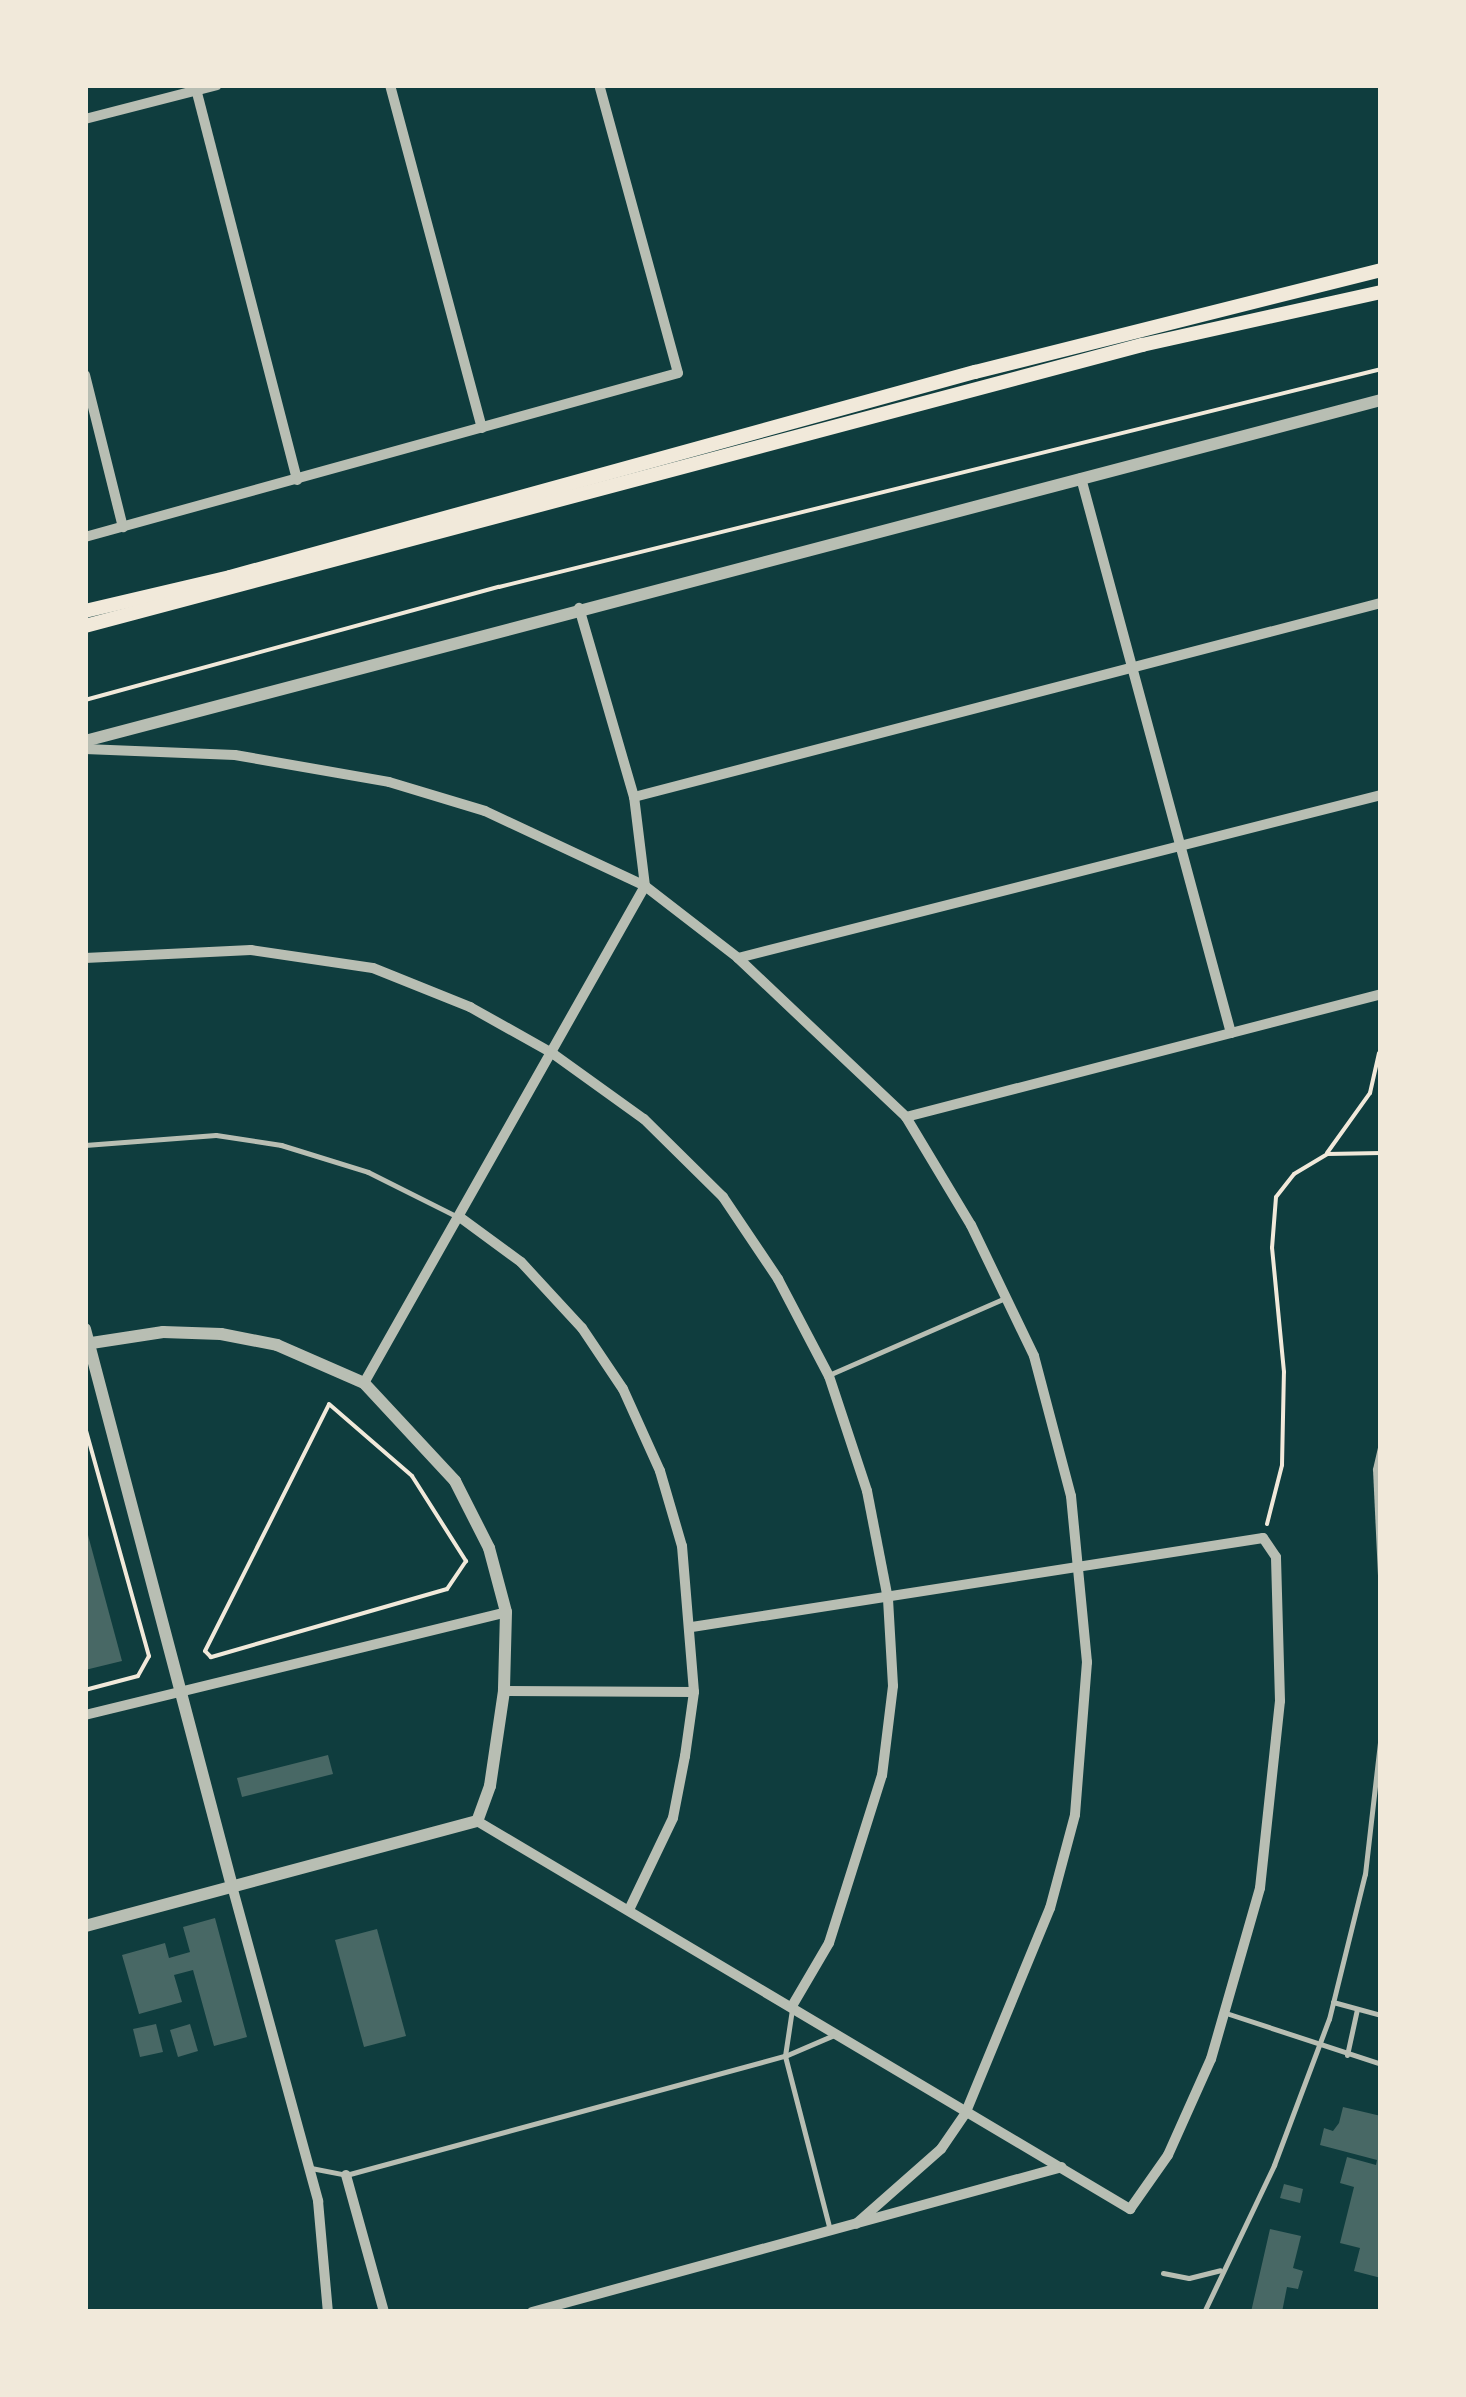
<!DOCTYPE html>
<style>
body{margin:0}
#map{position:relative;width:1466px;height:2397px;overflow:hidden;background:#0f3d3e;font-family:Mulish,sans-serif}
div>[style]{position:absolute}
[style*='--x']{left:calc(var(--x)*1px);top:calc(var(--y)*1px);width:calc(var(--w)*1px);rotate:calc(var(--a)*1deg)}
.building>*{inset:0;background:#486865}
.path>*{height:4px;margin:-2px;padding:0 2px;transform-origin:2px;border-radius:2px;background:#f1e9da}
.service>*{height:5px;margin:-2.5px;padding:0 2.5px;transform-origin:2.5px;border-radius:2.5px;background:#b8beb3}
.minor>*{height:10px;margin:-5px;padding:0 5px;transform-origin:5px;border-radius:5px;background:#b8beb3}
.tertiary>*{height:12px;margin:-6px;padding:0 6px;transform-origin:6px;border-radius:6px;background:#b8beb3}
.secondary>*{height:14px;margin:-7px;padding:0 7px;transform-origin:7px;border-radius:7px;background:#f1e9da}
span{translate:-50% -50%;white-space:nowrap;text-align:center;line-height:1.15;-webkit-text-stroke:8px #f1e9da;paint-order:stroke}
.frame{position:absolute;inset:0;border:88px solid #f1e9da;pointer-events:none}
</style>
<div id="map">
<div class="building">
<div style="clip-path:polygon(85px 1524px,122px 1661px,85px 1670px)"></div>
<div style="clip-path:polygon(328px 1755px,333px 1774px,242px 1797px,237px 1778px)"></div>
<div style="clip-path:polygon(215px 1918px,247px 2037px,214px 2046px,193px 1970px,174px 1975px,182px 2002px,139px 2014px,122px 1955px,165px 1943px,169px 1958px,190px 1952px,183px 1927px)"></div>
<div style="clip-path:polygon(377px 1929px,406px 2036px,364px 2047px,335px 1940px)"></div>
<div style="clip-path:polygon(156px 2024px,163px 2052px,140px 2057px,133px 2029px)"></div>
<div style="clip-path:polygon(190px 2024px,198px 2051px,178px 2057px,170px 2030px)"></div>
<div style="clip-path:polygon(1343px 2107px,1381px 2116px,1381px 2278px,1354px 2271px,1360px 2248px,1340px 2243px,1354px 2187px,1340px 2183px,1347px 2157px,1376px 2165px,1377px 2160px,1320px 2145px,1324px 2128px,1333px 2131px,1339px 2123px)"></div>
<div style="clip-path:polygon(1284px 2184px,1303px 2189px,1300px 2203px,1280px 2198px)"></div>
<div style="clip-path:polygon(1270px 2229px,1301px 2236px,1293px 2268px,1303px 2271px,1298px 2289px,1287px 2287px,1282px 2312px,1251px 2312px)"></div>
</div>
<div class="path">
<div style="--x:85;--y:700;--w:429;--a:-15.3"></div>
<div style="--x:499;--y:587;--w:909;--a:-13.88"></div>
<div style="--x:1380;--y:1055;--w:24;--a:-88"></div>
<div style="--x:1327;--y:1153;--w:74;--a:-54.4"></div>
<div style="--x:1370;--y:1093;--w:41;--a:-77.3"></div>
<div style="--x:329;--y:1404;--w:110;--a:40.9"></div>
<div style="--x:412;--y:1476;--w:101;--a:57.6"></div>
<div style="--x:466;--y:1561;--w:34;--a:124"></div>
<div style="--x:447;--y:1589;--w:246;--a:163.9"></div>
<div style="--x:211;--y:1657;--w:8;--a:-135"></div>
<div style="--x:205;--y:1651;--w:276;--a:-63.3"></div>
<div style="--x:85;--y:1427;--w:238;--a:74.4"></div>
<div style="--x:149;--y:1656;--w:23;--a:119"></div>
<div style="--x:138;--y:1676;--w:55;--a:165.2"></div>
<div style="--x:1267;--y:1524;--w:61;--a:-75.7"></div>
<div style="--x:1282;--y:1465;--w:93;--a:-88.8"></div>
<div style="--x:1284;--y:1372;--w:125;--a:-95.5"></div>
<div style="--x:1272;--y:1248;--w:51;--a:-85.5"></div>
<div style="--x:1276;--y:1197;--w:29;--a:-52"></div>
<div style="--x:1294;--y:1174;--w:39;--a:-31"></div>
<div style="--x:1327;--y:1154;--w:54;--a:-1.1"></div>
</div>
<div class="service">
<div style="--x:85;--y:1145;--w:131;--a:-4.4"></div>
<div style="--x:216;--y:1135;--w:66;--a:8.7"></div>
<div style="--x:281;--y:1145;--w:91;--a:17.2"></div>
<div style="--x:368;--y:1172;--w:98;--a:26.6"></div>
<div style="--x:831;--y:1374;--w:190;--a:-23.6"></div>
<div style="--x:1381;--y:1443;--w:27;--a:103"></div>
<div style="--x:1375;--y:1469;--w:127;--a:87.3"></div>
<div style="--x:1333;--y:2002;--w:50;--a:15.2"></div>
<div style="--x:792;--y:2009;--w:48;--a:98.5"></div>
<div style="--x:785;--y:2056;--w:180;--a:75.5"></div>
<div style="--x:1229;--y:2014;--w:160;--a:18.2"></div>
<div style="--x:1347;--y:2055;--w:47;--a:-77.7"></div>
<div style="--x:311;--y:2168;--w:36;--a:11"></div>
<div style="--x:346;--y:2175;--w:455;--a:-15.2"></div>
<div style="--x:785;--y:2056;--w:53;--a:-23.2"></div>
<div style="--x:1163;--y:2273;--w:26;--a:11"></div>
<div style="--x:1189;--y:2278;--w:32;--a:-14"></div>
<div style="--x:1204;--y:2312;--w:163;--a:-64.5"></div>
<div style="--x:1274;--y:2165;--w:156;--a:-69.4"></div>
<div style="--x:1329;--y:2019;--w:149;--a:-76.1"></div>
<div style="--x:1365;--y:1874;--w:142;--a:-83.5"></div>
</div>
<div class="minor">
<div style="--x:195;--y:85;--w:408;--a:75.5"></div>
<div style="--x:390;--y:85;--w:355;--a:75"></div>
<div style="--x:85;--y:119;--w:136;--a:-14.4"></div>
<div style="--x:85;--y:375;--w:157;--a:76"></div>
<div style="--x:1081;--y:478;--w:575;--a:74.88"></div>
<div style="--x:85;--y:537;--w:615;--a:-15.46"></div>
<div style="--x:678;--y:373;--w:299;--a:-105.3"></div>
<div style="--x:85;--y:749;--w:150;--a:2.3"></div>
<div style="--x:235;--y:755;--w:156;--a:9.9"></div>
<div style="--x:389;--y:782;--w:100;--a:16.8"></div>
<div style="--x:485;--y:811;--w:177;--a:25.1"></div>
<div style="--x:645;--y:886;--w:118;--a:37.7"></div>
<div style="--x:738;--y:958;--w:231;--a:43.4"></div>
<div style="--x:906;--y:1117;--w:126;--a:59"></div>
<div style="--x:971;--y:1225;--w:145;--a:64.3"></div>
<div style="--x:1034;--y:1356;--w:145;--a:75.2"></div>
<div style="--x:1071;--y:1496;--w:167;--a:84.5"></div>
<div style="--x:1087;--y:1662;--w:153;--a:94.5"></div>
<div style="--x:1075;--y:1815;--w:96;--a:105"></div>
<div style="--x:1050;--y:1908;--w:223;--a:112.4"></div>
<div style="--x:965;--y:2114;--w:42;--a:124.4"></div>
<div style="--x:941;--y:2149;--w:113;--a:138.6"></div>
<div style="--x:634;--y:797;--w:772;--a:-14.56"></div>
<div style="--x:85;--y:958;--w:166;--a:-2.8"></div>
<div style="--x:251;--y:950;--w:123;--a:8.4"></div>
<div style="--x:373;--y:968;--w:105;--a:21.9"></div>
<div style="--x:470;--y:1007;--w:94;--a:29.3"></div>
<div style="--x:552;--y:1053;--w:113;--a:35.7"></div>
<div style="--x:644;--y:1119;--w:111;--a:44.6"></div>
<div style="--x:723;--y:1197;--w:99;--a:56.1"></div>
<div style="--x:778;--y:1279;--w:110;--a:62.3"></div>
<div style="--x:829;--y:1376;--w:121;--a:71.7"></div>
<div style="--x:867;--y:1491;--w:110;--a:79"></div>
<div style="--x:888;--y:1599;--w:87;--a:86.7"></div>
<div style="--x:893;--y:1686;--w:90;--a:97"></div>
<div style="--x:882;--y:1775;--w:176;--a:107.5"></div>
<div style="--x:829;--y:1943;--w:73;--a:120.4"></div>
<div style="--x:738;--y:958;--w:663;--a:-14.22"></div>
<div style="--x:906;--y:1117;--w:491;--a:-14.5"></div>
<div style="--x:461;--y:1218;--w:74;--a:36.3"></div>
<div style="--x:521;--y:1262;--w:90;--a:47.3"></div>
<div style="--x:582;--y:1328;--w:73;--a:56.1"></div>
<div style="--x:623;--y:1389;--w:90;--a:65.7"></div>
<div style="--x:660;--y:1471;--w:78;--a:73.7"></div>
<div style="--x:682;--y:1546;--w:146;--a:85.3"></div>
<div style="--x:694;--y:1692;--w:65;--a:98"></div>
<div style="--x:685;--y:1756;--w:63;--a:101"></div>
<div style="--x:673;--y:1818;--w:102;--a:115.6"></div>
<div style="--x:364;--y:1383;--w:571;--a:-60.52"></div>
<div style="--x:645;--y:886;--w:90;--a:-97"></div>
<div style="--x:634;--y:797;--w:197;--a:-106.2"></div>
<div style="--x:504;--y:1691;--w:190;--a:0.3"></div>
<div style="--x:85;--y:1715;--w:433;--a:-13.7"></div>
<div style="--x:477;--y:1821;--w:760;--a:30.72"></div>
<div style="--x:1130;--y:2209;--w:66;--a:-54.9"></div>
<div style="--x:1168;--y:2155;--w:105;--a:-65.9"></div>
<div style="--x:1211;--y:2059;--w:178;--a:-74"></div>
<div style="--x:1260;--y:1888;--w:188;--a:-83.9"></div>
<div style="--x:1280;--y:1701;--w:144;--a:-91.6"></div>
<div style="--x:1276;--y:1557;--w:23;--a:-124"></div>
<div style="--x:1263;--y:1538;--w:578;--a:171.14"></div>
<div style="--x:232;--y:1886;--w:327;--a:74.7"></div>
<div style="--x:318;--y:2201;--w:111;--a:84.9"></div>
<div style="--x:346;--y:2175;--w:142;--a:74.5"></div>
<div style="--x:532;--y:2312;--w:549;--a:-15.3"></div>
</div>
<div class="tertiary">
<div style="--x:85;--y:741;--w:1340;--a:-14.74"></div>
<div style="--x:85;--y:1329;--w:576;--a:75.22"></div>
<div style="--x:85;--y:1344;--w:79;--a:-8.7"></div>
<div style="--x:163;--y:1332;--w:58;--a:2"></div>
<div style="--x:221;--y:1334;--w:57;--a:11.1"></div>
<div style="--x:277;--y:1345;--w:95;--a:23.6"></div>
<div style="--x:364;--y:1383;--w:134;--a:47.1"></div>
<div style="--x:455;--y:1481;--w:75;--a:63.1"></div>
<div style="--x:489;--y:1548;--w:66;--a:75.1"></div>
<div style="--x:506;--y:1612;--w:79;--a:91.5"></div>
<div style="--x:504;--y:1691;--w:96;--a:98.4"></div>
<div style="--x:490;--y:1786;--w:37;--a:110"></div>
<div style="--x:477;--y:1821;--w:406;--a:165"></div>
</div>
<div class="secondary">
<div style="--x:85;--y:611;--w:149;--a:-13.2"></div>
<div style="--x:230;--y:577;--w:773;--a:-15.39"></div>
<div style="--x:975;--y:372;--w:419;--a:-14.1"></div>
<div style="--x:85;--y:626;--w:1094;--a:-14.89"></div>
<div style="--x:1142;--y:345;--w:245;--a:-12.5"></div>
</div>
<div class="frame"></div>
</div>
